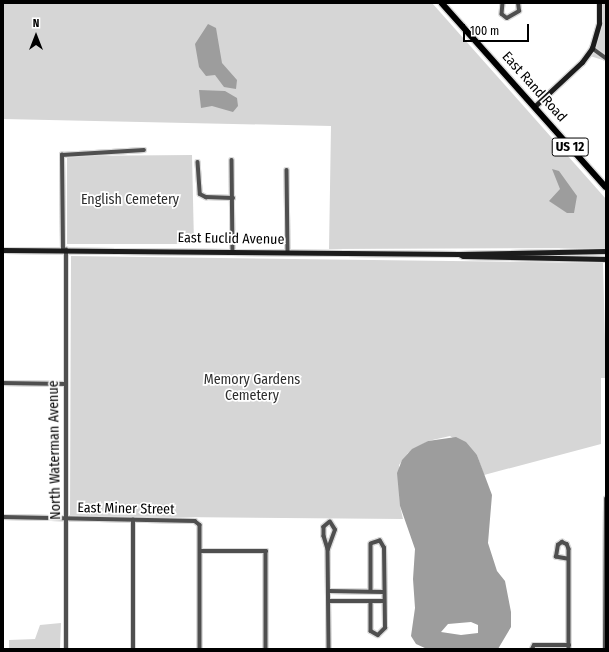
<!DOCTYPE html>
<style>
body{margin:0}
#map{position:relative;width:609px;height:652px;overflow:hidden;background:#fff;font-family:"Fira Sans Condensed",sans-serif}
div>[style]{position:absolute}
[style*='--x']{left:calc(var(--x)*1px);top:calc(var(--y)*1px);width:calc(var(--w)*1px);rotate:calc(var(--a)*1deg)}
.green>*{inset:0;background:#d6d6d6}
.water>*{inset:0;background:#9d9d9d}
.roads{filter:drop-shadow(1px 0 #dbdbdb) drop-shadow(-1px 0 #dbdbdb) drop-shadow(0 1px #dbdbdb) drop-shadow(0 -1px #dbdbdb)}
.minor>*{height:3.5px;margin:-1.75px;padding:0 1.75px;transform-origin:1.75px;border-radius:1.75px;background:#4f4f4f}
.secondary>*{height:5px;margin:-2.5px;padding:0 2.5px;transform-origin:2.5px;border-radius:2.5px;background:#1c1c1c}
.primary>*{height:5.5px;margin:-2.75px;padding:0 2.75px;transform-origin:2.75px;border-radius:2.75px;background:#000}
span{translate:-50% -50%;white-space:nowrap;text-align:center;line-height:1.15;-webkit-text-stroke:3.5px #fff;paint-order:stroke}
.shield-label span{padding:1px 3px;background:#fff;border:1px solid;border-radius:3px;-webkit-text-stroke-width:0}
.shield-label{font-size:13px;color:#000;font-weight:700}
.street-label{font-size:14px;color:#000}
.park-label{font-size:14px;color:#2d2d2d}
.frame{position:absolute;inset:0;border:4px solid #000;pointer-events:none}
.north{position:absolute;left:16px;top:16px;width:40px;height:40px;-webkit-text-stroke:3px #fff;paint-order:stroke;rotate:0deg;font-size:11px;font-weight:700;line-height:16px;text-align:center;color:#000}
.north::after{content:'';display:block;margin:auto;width:14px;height:18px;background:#000;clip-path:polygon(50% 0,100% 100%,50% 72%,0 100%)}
.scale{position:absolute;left:463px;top:24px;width:66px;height:18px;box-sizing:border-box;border:2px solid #000;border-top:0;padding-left:5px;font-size:12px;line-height:14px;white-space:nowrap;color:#000;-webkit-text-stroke:3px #fff;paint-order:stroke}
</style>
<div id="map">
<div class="green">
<div style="clip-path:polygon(3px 3px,432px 3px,606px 199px,606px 248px,329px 249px,331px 126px,3px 119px)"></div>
<div style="clip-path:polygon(603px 3px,606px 3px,606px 61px,590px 56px,601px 30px)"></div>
<div style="clip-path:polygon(192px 155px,194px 244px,67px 244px,67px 156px)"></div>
<div style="clip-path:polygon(71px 256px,603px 263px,606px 378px,601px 378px,601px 444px,484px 475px,477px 455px,450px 436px,428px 441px,408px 453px,399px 465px,400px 506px,403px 519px,70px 516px)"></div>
<div style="clip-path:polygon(61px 623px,60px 649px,9px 649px,9px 640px,35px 639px,40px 625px)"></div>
</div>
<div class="water">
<div style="clip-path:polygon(208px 24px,216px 28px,222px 63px,237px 80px,236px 89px,224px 87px,215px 75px,206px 76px,199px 67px,195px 44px)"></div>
<div style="clip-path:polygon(199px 90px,225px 91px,237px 98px,238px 106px,233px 112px,212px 106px,201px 108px)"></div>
<div style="clip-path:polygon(552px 169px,559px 171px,577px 196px,574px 213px,567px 213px,549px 201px,560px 189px)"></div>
<div style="clip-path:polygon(evenodd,456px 437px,466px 442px,477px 455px,492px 495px,488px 543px,497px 571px,505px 581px,511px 612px,511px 627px,498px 649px,427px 649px,416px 644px,411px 636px,415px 608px,413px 579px,415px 549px,400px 506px,397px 473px,402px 460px,412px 449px,428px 441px,456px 437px,471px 622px,478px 625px,478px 633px,461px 635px,441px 632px,448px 624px,471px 622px)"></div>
</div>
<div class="roads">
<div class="minor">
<div style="--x:503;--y:3;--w:11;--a:95"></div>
<div style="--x:502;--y:14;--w:6;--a:39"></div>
<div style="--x:507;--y:18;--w:14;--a:-30"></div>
<div style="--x:519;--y:11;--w:8;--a:-97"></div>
<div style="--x:592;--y:48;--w:17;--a:36"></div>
<div style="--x:232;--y:160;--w:92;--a:89.4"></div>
<div style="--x:198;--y:162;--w:32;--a:86"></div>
<div style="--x:200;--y:194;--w:7;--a:27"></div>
<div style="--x:206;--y:197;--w:27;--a:2"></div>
<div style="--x:287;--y:170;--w:82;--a:89.3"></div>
<div style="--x:63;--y:250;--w:95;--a:-90.6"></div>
<div style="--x:62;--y:155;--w:82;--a:-3.5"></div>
<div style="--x:3;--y:383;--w:62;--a:0.9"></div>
<div style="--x:3;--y:517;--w:192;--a:1.2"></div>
<div style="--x:195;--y:521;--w:6;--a:39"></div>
<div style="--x:200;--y:525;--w:124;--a:90"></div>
<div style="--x:328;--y:549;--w:20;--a:-70"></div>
<div style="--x:335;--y:530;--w:9;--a:-122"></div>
<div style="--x:330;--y:522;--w:8;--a:140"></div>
<div style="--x:324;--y:527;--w:9;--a:90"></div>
<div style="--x:324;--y:536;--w:14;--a:73"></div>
<div style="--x:328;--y:549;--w:100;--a:89.4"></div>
<div style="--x:200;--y:551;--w:66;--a:0"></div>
<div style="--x:266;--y:551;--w:98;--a:90"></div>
<div style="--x:567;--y:559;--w:11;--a:-170"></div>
<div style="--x:556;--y:557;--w:12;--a:-81"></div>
<div style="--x:558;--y:545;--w:5;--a:-37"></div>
<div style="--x:562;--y:542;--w:5;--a:22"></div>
<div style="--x:567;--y:544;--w:5;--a:68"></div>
<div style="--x:569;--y:549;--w:100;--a:90"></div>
<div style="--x:329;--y:591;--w:54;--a:1.1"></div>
<div style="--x:329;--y:601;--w:54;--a:0"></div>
<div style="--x:371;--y:601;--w:30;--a:90"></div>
<div style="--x:371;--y:631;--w:8;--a:30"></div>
<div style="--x:378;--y:635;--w:10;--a:-45"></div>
<div style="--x:385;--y:628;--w:80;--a:-90.7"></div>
<div style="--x:384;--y:548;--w:8;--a:-120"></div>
<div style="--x:380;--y:541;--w:9;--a:162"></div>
<div style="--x:371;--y:544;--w:47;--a:90"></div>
<div style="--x:66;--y:649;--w:399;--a:-90"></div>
<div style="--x:133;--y:649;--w:129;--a:-90"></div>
<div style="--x:532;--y:649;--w:4;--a:-63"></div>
<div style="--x:534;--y:645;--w:35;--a:0"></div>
<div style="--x:605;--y:649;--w:150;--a:-89.6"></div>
</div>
<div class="secondary">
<div style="--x:535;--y:106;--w:64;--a:-43.1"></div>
<div style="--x:582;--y:62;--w:17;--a:-54"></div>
<div style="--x:592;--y:48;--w:26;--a:-74"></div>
<div style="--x:599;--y:23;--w:20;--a:-90"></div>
<div style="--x:3;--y:250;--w:456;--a:0.5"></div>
<div style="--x:459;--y:254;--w:147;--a:-1.2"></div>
<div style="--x:459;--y:254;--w:4;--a:27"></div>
<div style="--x:463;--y:256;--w:143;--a:1.2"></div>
</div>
<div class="primary">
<div style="--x:442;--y:3;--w:246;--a:48.3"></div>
</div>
</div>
<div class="shield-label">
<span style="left:570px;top:147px">US 12</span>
</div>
<div class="street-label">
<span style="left:534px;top:87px;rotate:48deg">East Rand Road</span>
<span style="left:231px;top:239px;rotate:1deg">East Euclid Avenue</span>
<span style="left:55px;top:450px;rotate:-91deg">North Waterman Avenue</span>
<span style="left:126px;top:509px;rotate:1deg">East Miner Street</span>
</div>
<div class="park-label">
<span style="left:130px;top:200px">English Cemetery</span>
<span style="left:252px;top:388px">Memory Gardens<br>Cemetery</span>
</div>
<div class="frame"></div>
<div class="north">N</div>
<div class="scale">100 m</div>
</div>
